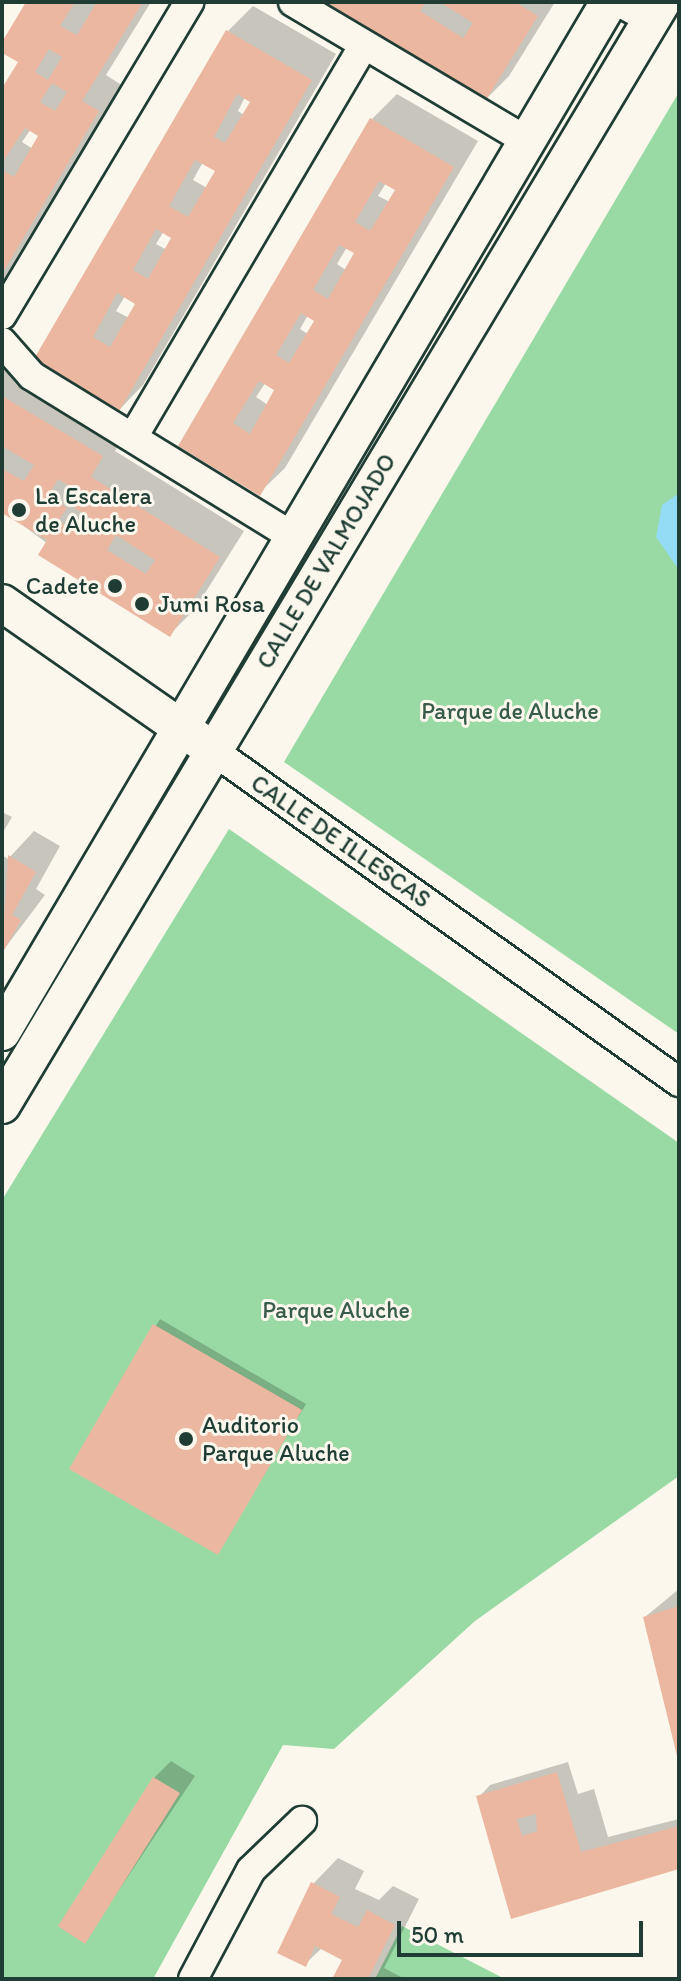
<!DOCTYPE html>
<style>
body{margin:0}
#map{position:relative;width:681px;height:1981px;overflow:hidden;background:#fbf7ec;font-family:Itim,sans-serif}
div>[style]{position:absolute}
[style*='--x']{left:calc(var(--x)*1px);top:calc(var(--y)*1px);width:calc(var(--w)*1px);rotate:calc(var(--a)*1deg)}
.green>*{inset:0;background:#99daa4}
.water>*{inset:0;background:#94dbf5}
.shadow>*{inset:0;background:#0003}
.building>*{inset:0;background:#ecb7a0}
.roads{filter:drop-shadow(2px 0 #1f3d34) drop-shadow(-2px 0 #1f3d34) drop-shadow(0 2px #1f3d34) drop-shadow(0 -2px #1f3d34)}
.minor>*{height:28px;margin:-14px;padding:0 14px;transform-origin:14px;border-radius:14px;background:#fbf7ec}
.tertiary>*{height:36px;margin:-18px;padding:0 18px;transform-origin:18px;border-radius:18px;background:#fbf7ec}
.dots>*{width:22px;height:22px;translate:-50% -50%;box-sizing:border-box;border:4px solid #fbf7ec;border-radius:50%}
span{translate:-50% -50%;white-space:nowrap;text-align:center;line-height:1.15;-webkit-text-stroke:6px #fbf7ec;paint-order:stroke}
.poi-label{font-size:24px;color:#1f3d34}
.left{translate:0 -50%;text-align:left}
.right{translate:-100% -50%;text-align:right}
.street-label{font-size:24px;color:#1f3d34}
.park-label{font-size:24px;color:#375c4a}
.frame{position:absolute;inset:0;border:4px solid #1f3d34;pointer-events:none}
.scale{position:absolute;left:397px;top:1921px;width:246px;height:36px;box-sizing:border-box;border:4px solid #1f3d34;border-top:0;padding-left:10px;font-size:24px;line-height:28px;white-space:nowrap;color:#1f3d34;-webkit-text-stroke:6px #fbf7ec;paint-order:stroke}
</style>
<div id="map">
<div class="green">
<div style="clip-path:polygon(679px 92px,679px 1034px,284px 762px)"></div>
<div style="clip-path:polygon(229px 829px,679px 1143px,679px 1476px,475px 1621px,334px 1749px,283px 1745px,153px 1979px,2px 1979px,2px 1200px)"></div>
<div style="clip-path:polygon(402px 1926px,505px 1979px,375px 1979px)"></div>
</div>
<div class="water">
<div style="clip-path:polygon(679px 493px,679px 570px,656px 537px,662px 505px)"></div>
</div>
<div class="shadow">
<div style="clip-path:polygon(evenodd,29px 2px,151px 2px,106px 75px,123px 86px,2px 286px,2px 93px,21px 62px,2px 46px,29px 2px,31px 129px,41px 135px,33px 149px,22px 142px,31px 129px)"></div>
<div style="clip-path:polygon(322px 2px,555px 2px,509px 76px,484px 101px)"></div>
<div style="clip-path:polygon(evenodd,253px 6px,336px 54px,143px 385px,118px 411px,34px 363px,228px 31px,253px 6px,245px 97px,253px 101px,244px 115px,238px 111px,245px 97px,253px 6px,203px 162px,218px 171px,207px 188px,193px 180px,203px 162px,253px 6px,164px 231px,174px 237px,167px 250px,156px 244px,164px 231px,253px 6px,125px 296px,138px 303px,129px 318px,116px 311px,125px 296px)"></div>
<div style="clip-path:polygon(evenodd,397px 94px,478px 141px,285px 468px,259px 493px,180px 446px,372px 119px,397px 94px,386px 183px,397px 189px,390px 202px,378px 196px,386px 183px,397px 94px,347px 247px,357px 252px,346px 270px,337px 264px,347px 247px,397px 94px,308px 315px,317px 320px,308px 334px,300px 329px,308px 315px,397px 94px,266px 382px,277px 389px,268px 405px,256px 397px,266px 382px)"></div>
<div style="clip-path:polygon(2px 355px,127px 430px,115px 451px,244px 531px,195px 609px,170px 634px,2px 510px)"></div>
<div style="clip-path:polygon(2px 812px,12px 817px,2px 834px)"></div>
<div style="clip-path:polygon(34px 831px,60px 846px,36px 889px,45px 895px,2px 952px,2px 855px,8px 859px)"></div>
<div style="clip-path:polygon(160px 1319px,306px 1404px,217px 1553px,72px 1468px)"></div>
<div style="clip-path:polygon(679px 1589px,679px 1755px,645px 1617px)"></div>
<div style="clip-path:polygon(171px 1761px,195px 1776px,85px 1941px,154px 1778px)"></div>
<div style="clip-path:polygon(568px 1762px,578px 1794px,594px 1789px,608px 1837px,679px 1819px,679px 1867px,512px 1916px,479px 1797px,490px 1785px)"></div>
<div style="clip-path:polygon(338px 1858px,364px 1871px,355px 1889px,379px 1900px,393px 1886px,419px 1899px,384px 1968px,405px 1979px,334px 1979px,345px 1959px,322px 1948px,305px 1964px,313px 1884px)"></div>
</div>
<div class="building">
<div style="clip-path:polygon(evenodd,26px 2px,75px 2px,60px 26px,77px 35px,97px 2px,143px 2px,82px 101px,99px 111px,2px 274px,2px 170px,14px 177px,38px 136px,25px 128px,2px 163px,2px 88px,18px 62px,2px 53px,2px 42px,26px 2px,49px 49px,62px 57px,48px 80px,35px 72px,49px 49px,26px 2px,52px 83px,67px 92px,55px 111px,40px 102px,52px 83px)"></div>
<div style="clip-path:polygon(318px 2px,426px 2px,420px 11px,463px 38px,473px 23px,440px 2px,515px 2px,538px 16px,484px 103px)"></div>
<div style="clip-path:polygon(evenodd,226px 30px,312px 80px,118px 413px,31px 364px,226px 30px,237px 94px,250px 102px,225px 143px,214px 137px,237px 94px,226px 30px,195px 160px,215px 171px,188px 217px,169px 206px,195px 160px,226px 30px,156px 229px,171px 238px,148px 279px,133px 270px,156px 229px,226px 30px,117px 293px,135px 304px,110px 347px,93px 337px,117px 293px)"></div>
<div style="clip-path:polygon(evenodd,370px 118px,454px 167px,260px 496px,178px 446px,370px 118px,379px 181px,395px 190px,370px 231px,355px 222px,379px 181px,370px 118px,339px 245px,354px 253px,328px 299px,313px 290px,339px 245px,370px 118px,301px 313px,314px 321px,289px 363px,276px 355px,301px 313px,370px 118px,259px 381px,274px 390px,250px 434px,233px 423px,259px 381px)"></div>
<div style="clip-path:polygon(evenodd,2px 396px,103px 456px,91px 477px,220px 557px,170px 637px,38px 555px,47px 540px,2px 513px,2px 469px,24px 481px,34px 465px,2px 446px,2px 396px,58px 479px,81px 493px,73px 507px,91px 518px,81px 534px,58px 521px,67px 508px,48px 497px,58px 479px,2px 396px,116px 535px,155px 560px,146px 574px,107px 550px,116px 535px)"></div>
<div style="clip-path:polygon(8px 855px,36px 872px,12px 915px,21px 920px,2px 954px)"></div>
<div style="clip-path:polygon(153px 1324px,302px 1410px,218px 1555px,69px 1469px)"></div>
<div style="clip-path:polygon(679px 1606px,679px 1760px,678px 1760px,643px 1617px)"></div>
<div style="clip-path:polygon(evenodd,557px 1772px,581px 1852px,679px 1826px,679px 1869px,511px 1919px,476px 1796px,557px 1772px,536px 1814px,537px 1831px,522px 1836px,517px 1819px,536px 1814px)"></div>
<div style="clip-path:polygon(153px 1777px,180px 1793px,85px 1944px,58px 1926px)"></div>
<div style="clip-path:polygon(311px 1882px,340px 1897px,331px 1914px,358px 1927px,367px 1910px,395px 1925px,368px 1979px,332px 1979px,342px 1960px,315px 1946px,306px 1967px,277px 1953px)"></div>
</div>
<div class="roads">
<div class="minor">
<div style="--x:293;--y:2;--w:272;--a:30.7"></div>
<div style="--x:619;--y:2;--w:38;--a:29"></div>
<div style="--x:2;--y:315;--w:365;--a:-59.1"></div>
<div style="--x:2;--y:342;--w:45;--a:48.6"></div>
<div style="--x:32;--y:376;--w:308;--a:31.6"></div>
<div style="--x:133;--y:437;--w:455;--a:-59.5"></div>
<div style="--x:212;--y:750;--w:573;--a:35.41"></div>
<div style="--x:193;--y:1979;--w:123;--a:-62"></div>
<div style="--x:251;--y:1870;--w:71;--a:-43.9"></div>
</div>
<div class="tertiary">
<div style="--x:2;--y:603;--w:243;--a:34.9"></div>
<div style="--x:2;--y:1032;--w:1196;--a:-59.49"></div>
<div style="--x:2;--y:1105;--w:1285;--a:-59.11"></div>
</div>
</div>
<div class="dots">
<div style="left:19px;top:510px;background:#1f3d34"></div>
<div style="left:115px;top:586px;background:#1f3d34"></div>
<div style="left:142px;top:604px;background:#1f3d34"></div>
<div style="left:186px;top:1439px;background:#1f3d34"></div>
</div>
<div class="poi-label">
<span class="left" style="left:35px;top:510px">La Escalera<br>de Aluche</span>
<span class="right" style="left:99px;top:586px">Cadete</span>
<span class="left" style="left:158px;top:604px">Jumi Rosa</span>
<span class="left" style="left:202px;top:1439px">Auditorio<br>Parque Aluche</span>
</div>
<div class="street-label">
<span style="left:326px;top:561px;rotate:-59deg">CALLE DE VALMOJADO</span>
<span style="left:341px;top:841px;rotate:35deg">CALLE DE ILLESCAS</span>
</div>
<div class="park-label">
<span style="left:510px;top:711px">Parque de Aluche</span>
<span style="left:336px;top:1310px">Parque Aluche</span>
</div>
<div class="frame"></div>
<div class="scale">50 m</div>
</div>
